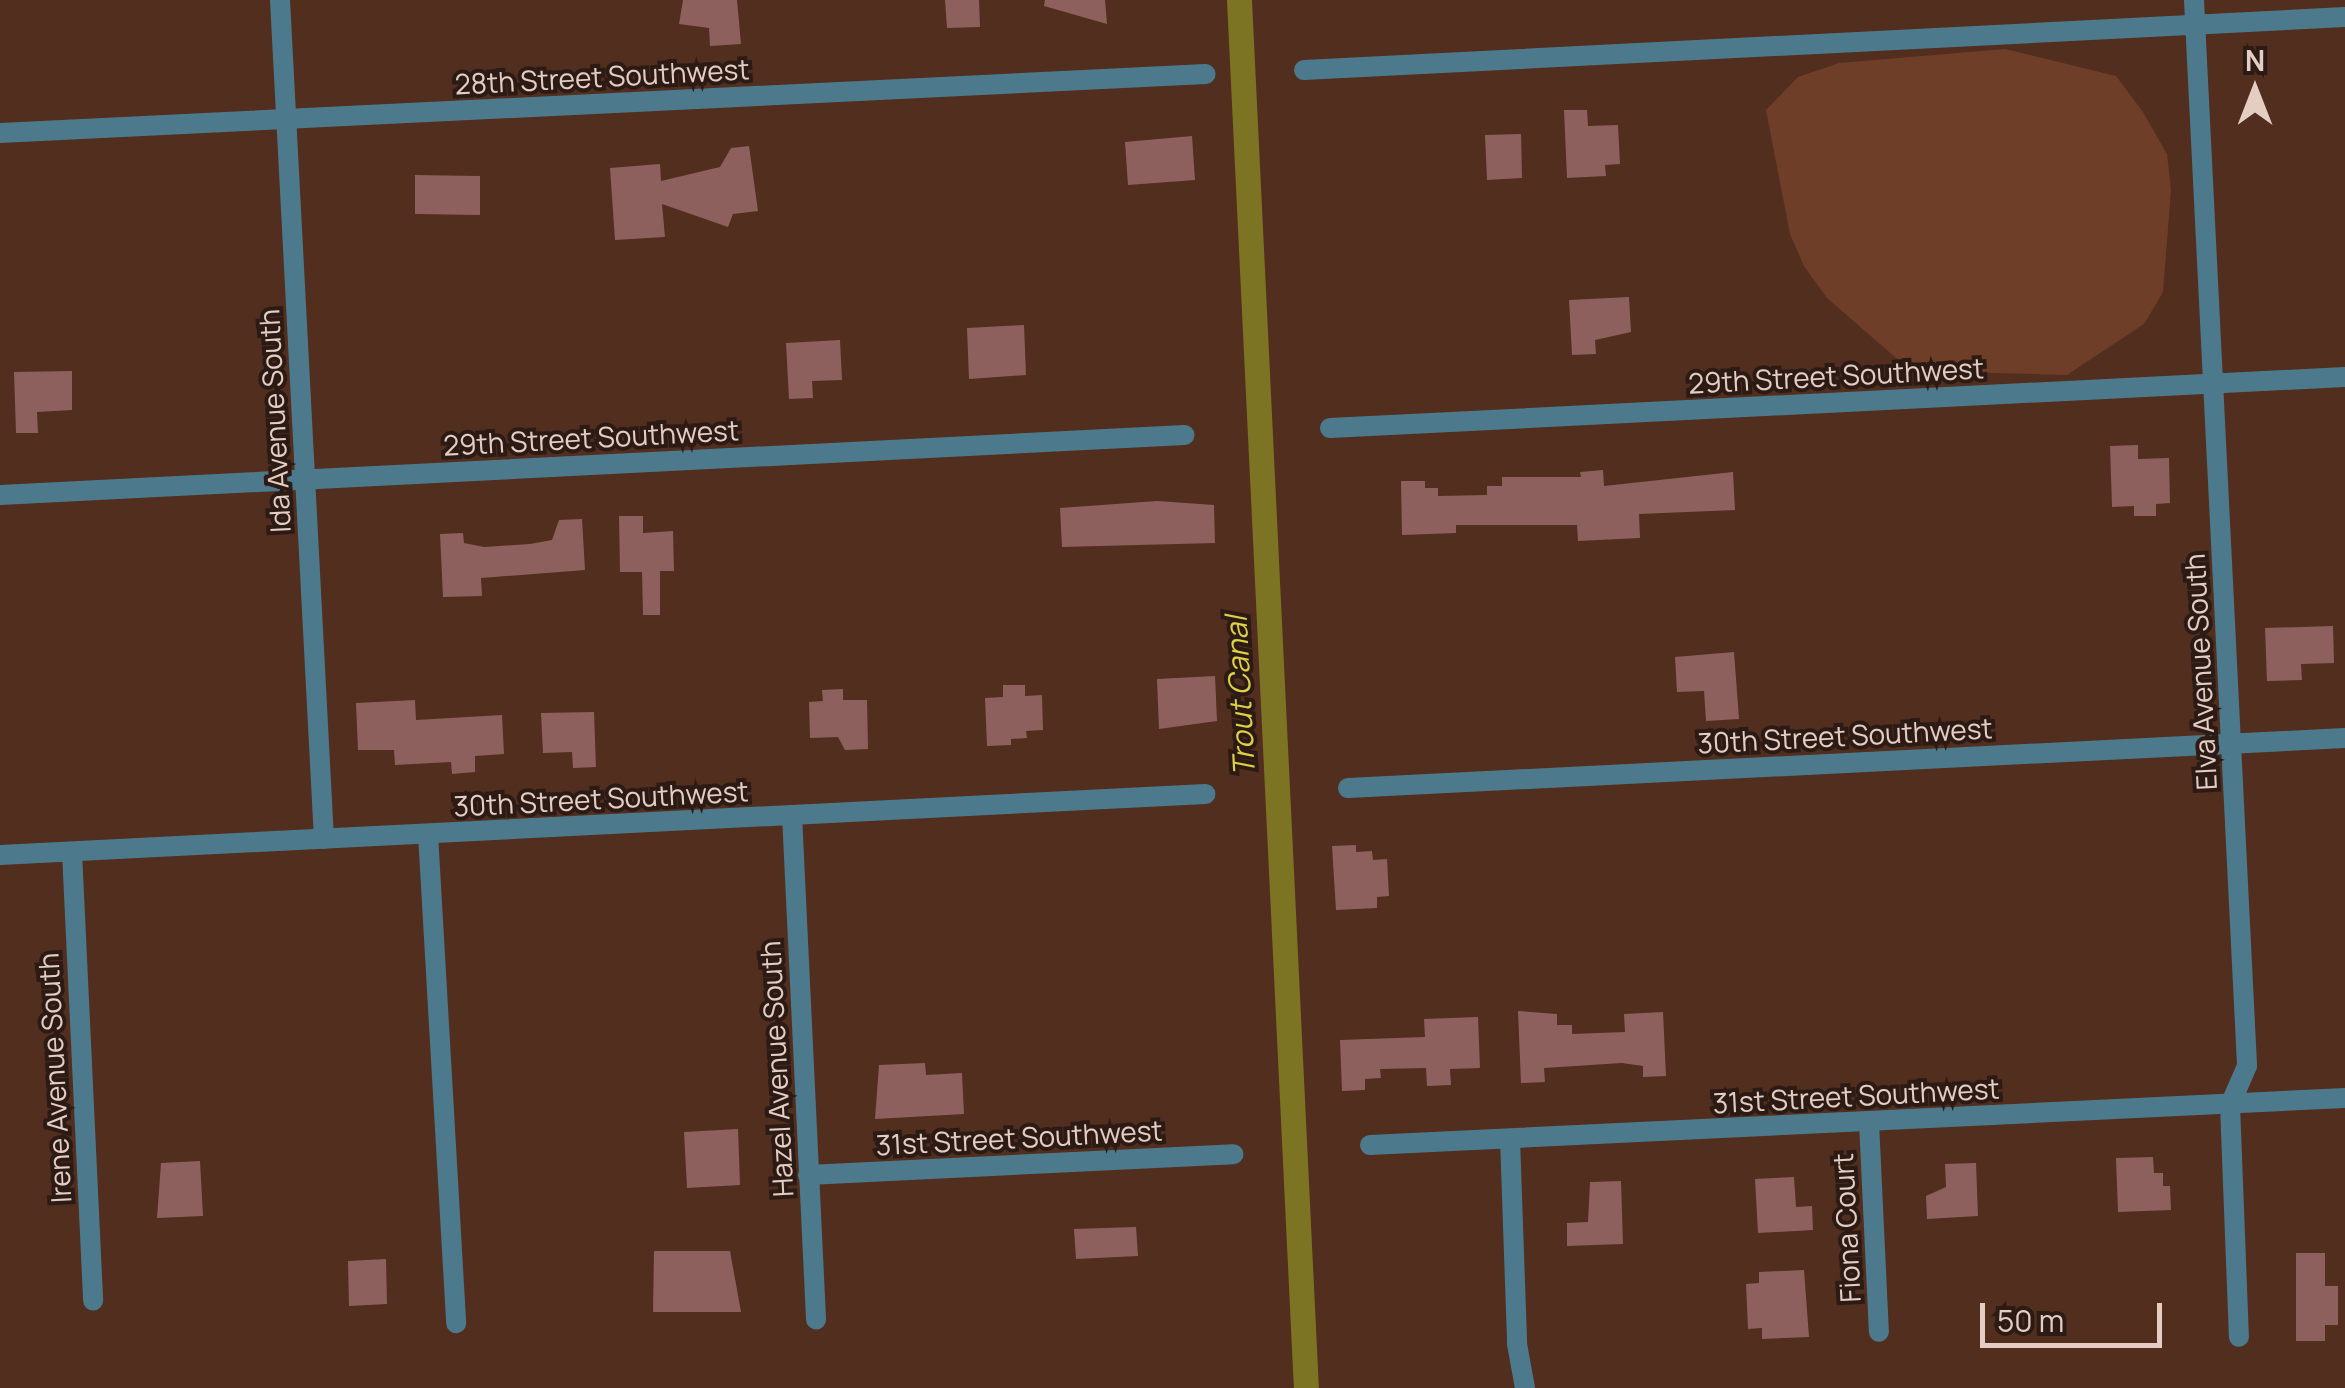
<!DOCTYPE html>
<style>
body{margin:0}
#map{position:relative;width:2345px;height:1388px;overflow:hidden;background:#522e1e;font-family:Manrope,sans-serif}
div>[style]{position:absolute}
[style*='--x']{left:calc(var(--x)*1px);top:calc(var(--y)*1px);width:calc(var(--w)*1px);rotate:calc(var(--a)*1deg)}
.green>*{inset:0;background:#6f3e28}
.canal>*{height:25px;margin:-12.5px;padding:0 12.5px;transform-origin:12.5px;border-radius:12.5px;background:#7c7422}
.building>*{inset:0;background:#8d605d}
.street>*{height:20px;margin:-10px;padding:0 10px;transform-origin:10px;border-radius:10px;background:#4c7a8c}
span{translate:-50% -50%;white-space:nowrap;text-align:center;line-height:1.15;-webkit-text-stroke:8px #2c1b14;paint-order:stroke}
.street-label{font-size:28px;color:#e4cdc3}
.water-label{font-size:30px;color:#ded143;font-style:italic}
.north{position:absolute;left:2205px;top:40px;width:100px;height:100px;-webkit-text-stroke:8px #2c1b14;paint-order:stroke;rotate:0deg;font-size:28px;font-weight:700;line-height:40px;text-align:center;color:#e4cdc3}
.north::after{content:'';display:block;margin:auto;width:35px;height:45px;background:#e4cdc3;clip-path:polygon(50% 0,100% 100%,50% 72%,0 100%)}
.scale{position:absolute;left:1980px;top:1303px;width:182px;height:45px;box-sizing:border-box;border:5px solid #e4cdc3;border-top:0;padding-left:12px;font-size:30px;line-height:35px;white-space:nowrap;color:#e4cdc3;-webkit-text-stroke:8px #2c1b14;paint-order:stroke}
</style>
<div id="map">
<div class="green">
<div style="clip-path:polygon(2005px 49px,2116px 76px,2143px 112px,2167px 154px,2171px 190px,2163px 292px,2144px 324px,2067px 375px,1924px 371px,1896px 358px,1827px 298px,1804px 266px,1790px 234px,1766px 110px,1798px 77px,1839px 63px)"></div>
</div>
<div class="canal">
<div style="--x:1239;--y:0;--w:1390;--a:87.24"></div>
</div>
<div class="building">
<div style="clip-path:polygon(683px 0,737px 0,741px 44px,710px 46px,709px 28px,679px 24px)"></div>
<div style="clip-path:polygon(945px 0,979px 0,980px 27px,947px 28px)"></div>
<div style="clip-path:polygon(1045px 0,1105px 0,1107px 24px,1044px 6px)"></div>
<div style="clip-path:polygon(1564px 110px,1587px 110px,1588px 126px,1618px 125px,1620px 164px,1605px 165px,1606px 176px,1567px 178px)"></div>
<div style="clip-path:polygon(1521px 134px,1522px 178px,1487px 180px,1485px 135px)"></div>
<div style="clip-path:polygon(1192px 136px,1195px 180px,1128px 185px,1125px 142px)"></div>
<div style="clip-path:polygon(749px 146px,758px 211px,733px 214px,728px 227px,662px 204px,665px 237px,615px 240px,610px 168px,660px 164px,661px 181px,720px 167px,731px 148px)"></div>
<div style="clip-path:polygon(415px 175px,480px 176px,480px 215px,415px 214px)"></div>
<div style="clip-path:polygon(1629px 297px,1631px 332px,1595px 340px,1596px 354px,1572px 355px,1569px 300px)"></div>
<div style="clip-path:polygon(1024px 325px,1026px 375px,969px 379px,967px 328px)"></div>
<div style="clip-path:polygon(840px 340px,842px 380px,812px 381px,813px 398px,789px 399px,786px 343px)"></div>
<div style="clip-path:polygon(72px 371px,72px 410px,37px 412px,38px 433px,16px 433px,14px 372px)"></div>
<div style="clip-path:polygon(2138px 445px,2138px 459px,2169px 458px,2170px 503px,2156px 504px,2156px 516px,2134px 516px,2134px 506px,2112px 507px,2110px 446px)"></div>
<div style="clip-path:polygon(1603px 470px,1604px 486px,1733px 472px,1735px 510px,1639px 514px,1640px 538px,1578px 541px,1577px 525px,1456px 525px,1456px 533px,1402px 535px,1401px 481px,1425px 481px,1425px 488px,1438px 488px,1438px 496px,1487px 495px,1487px 486px,1502px 486px,1502px 477px,1581px 477px,1580px 472px)"></div>
<div style="clip-path:polygon(1157px 501px,1214px 505px,1215px 543px,1062px 547px,1060px 508px)"></div>
<div style="clip-path:polygon(619px 516px,643px 516px,643px 533px,673px 531px,674px 571px,660px 571px,660px 615px,643px 615px,642px 572px,620px 572px)"></div>
<div style="clip-path:polygon(582px 519px,585px 570px,481px 578px,482px 596px,443px 597px,440px 534px,463px 533px,464px 543px,484px 547px,530px 544px,552px 540px,559px 520px)"></div>
<div style="clip-path:polygon(2333px 626px,2334px 663px,2301px 664px,2302px 680px,2267px 681px,2265px 628px)"></div>
<div style="clip-path:polygon(1734px 652px,1739px 719px,1706px 721px,1704px 691px,1677px 692px,1675px 657px)"></div>
<div style="clip-path:polygon(1215px 676px,1217px 721px,1159px 729px,1157px 679px)"></div>
<div style="clip-path:polygon(1003px 685px,1025px 685px,1025px 696px,1042px 695px,1043px 730px,1026px 731px,1027px 738px,1011px 739px,1011px 745px,987px 746px,985px 698px,1003px 697px)"></div>
<div style="clip-path:polygon(843px 689px,843px 700px,867px 700px,868px 749px,845px 750px,838px 737px,810px 738px,809px 702px,823px 701px,822px 690px)"></div>
<div style="clip-path:polygon(415px 700px,416px 720px,502px 715px,504px 754px,475px 756px,475px 772px,452px 774px,451px 762px,395px 765px,394px 750px,358px 750px,356px 703px)"></div>
<div style="clip-path:polygon(594px 712px,596px 767px,573px 768px,572px 752px,543px 753px,541px 713px)"></div>
<div style="clip-path:polygon(1356px 845px,1356px 852px,1372px 851px,1373px 860px,1387px 859px,1389px 896px,1377px 897px,1377px 908px,1336px 910px,1332px 846px)"></div>
<div style="clip-path:polygon(1518px 1011px,1557px 1014px,1557px 1025px,1572px 1025px,1572px 1034px,1625px 1032px,1624px 1014px,1663px 1012px,1666px 1076px,1643px 1077px,1643px 1066px,1622px 1063px,1544px 1068px,1545px 1082px,1521px 1083px)"></div>
<div style="clip-path:polygon(1478px 1017px,1480px 1068px,1450px 1069px,1451px 1085px,1427px 1086px,1426px 1068px,1380px 1069px,1381px 1078px,1365px 1079px,1365px 1090px,1342px 1091px,1340px 1040px,1425px 1037px,1424px 1019px)"></div>
<div style="clip-path:polygon(925px 1063px,926px 1075px,962px 1073px,964px 1114px,875px 1119px,879px 1065px)"></div>
<div style="clip-path:polygon(738px 1129px,740px 1185px,687px 1188px,684px 1132px)"></div>
<div style="clip-path:polygon(2153px 1157px,2154px 1173px,2163px 1173px,2163px 1186px,2170px 1186px,2171px 1210px,2118px 1212px,2116px 1158px)"></div>
<div style="clip-path:polygon(200px 1161px,203px 1216px,157px 1218px,161px 1163px)"></div>
<div style="clip-path:polygon(1976px 1163px,1978px 1216px,1927px 1219px,1926px 1196px,1946px 1187px,1945px 1164px)"></div>
<div style="clip-path:polygon(1794px 1177px,1796px 1207px,1812px 1206px,1813px 1230px,1758px 1233px,1755px 1179px)"></div>
<div style="clip-path:polygon(1621px 1181px,1623px 1244px,1567px 1246px,1567px 1223px,1588px 1222px,1590px 1182px)"></div>
<div style="clip-path:polygon(1136px 1227px,1138px 1256px,1076px 1259px,1074px 1229px)"></div>
<div style="clip-path:polygon(654px 1251px,730px 1251px,741px 1312px,653px 1312px)"></div>
<div style="clip-path:polygon(2296px 1253px,2325px 1253px,2325px 1286px,2338px 1286px,2338px 1325px,2325px 1325px,2325px 1341px,2296px 1341px)"></div>
<div style="clip-path:polygon(386px 1259px,387px 1304px,349px 1306px,348px 1261px)"></div>
<div style="clip-path:polygon(1804px 1270px,1809px 1337px,1762px 1339px,1762px 1328px,1748px 1329px,1746px 1284px,1759px 1283px,1759px 1272px)"></div>
</div>
<div class="street">
<div style="--x:280;--y:0;--w:840;--a:87"></div>
<div style="--x:2194;--y:0;--w:1067;--a:87.15"></div>
<div style="--x:2247;--y:1066;--w:43;--a:113.6"></div>
<div style="--x:2230;--y:1105;--w:232;--a:87.8"></div>
<div style="--x:1304;--y:70;--w:1042;--a:-2.91"></div>
<div style="--x:0;--y:133;--w:1207;--a:-2.8"></div>
<div style="--x:1330;--y:428;--w:1016;--a:-2.88"></div>
<div style="--x:0;--y:495;--w:1186;--a:-2.9"></div>
<div style="--x:1348;--y:788;--w:998;--a:-2.87"></div>
<div style="--x:792;--y:815;--w:505;--a:87.27"></div>
<div style="--x:428;--y:834;--w:490;--a:86.7"></div>
<div style="--x:72;--y:852;--w:449;--a:87.3"></div>
<div style="--x:0;--y:855;--w:1207;--a:-2.9"></div>
<div style="--x:1869;--y:1122;--w:210;--a:87.3"></div>
<div style="--x:1510;--y:1139;--w:205;--a:88"></div>
<div style="--x:1517;--y:1344;--w:45;--a:79.7"></div>
<div style="--x:1370;--y:1145;--w:976;--a:-2.76"></div>
<div style="--x:808;--y:1175;--w:426;--a:-2.8"></div>
</div>
<div class="street-label">
<span style="left:602px;top:76px;rotate:-3deg">28th Street Southwest</span>
<span style="left:1836px;top:375px;rotate:-3deg">29th Street Southwest</span>
<span style="left:274px;top:421px;rotate:-93deg">Ida Avenue South</span>
<span style="left:591px;top:437px;rotate:-3deg">29th Street Southwest</span>
<span style="left:2200px;top:672px;rotate:-93deg">Elva Avenue South</span>
<span style="left:1845px;top:735px;rotate:-3deg">30th Street Southwest</span>
<span style="left:601px;top:798px;rotate:-3deg">30th Street Southwest</span>
<span style="left:776px;top:1069px;rotate:-93deg">Hazel Avenue South</span>
<span style="left:54px;top:1078px;rotate:-93deg">Irene Avenue South</span>
<span style="left:1856px;top:1095px;rotate:-3deg">31st Street Southwest</span>
<span style="left:1019px;top:1137px;rotate:-3deg">31st Street Southwest</span>
<span style="left:1846px;top:1228px;rotate:-93deg">Fiona Court</span>
</div>
<div class="water-label">
<span style="left:1240px;top:696px;rotate:-93deg">Trout Canal</span>
</div>
<div class="north">N</div>
<div class="scale">50 m</div>
</div>
